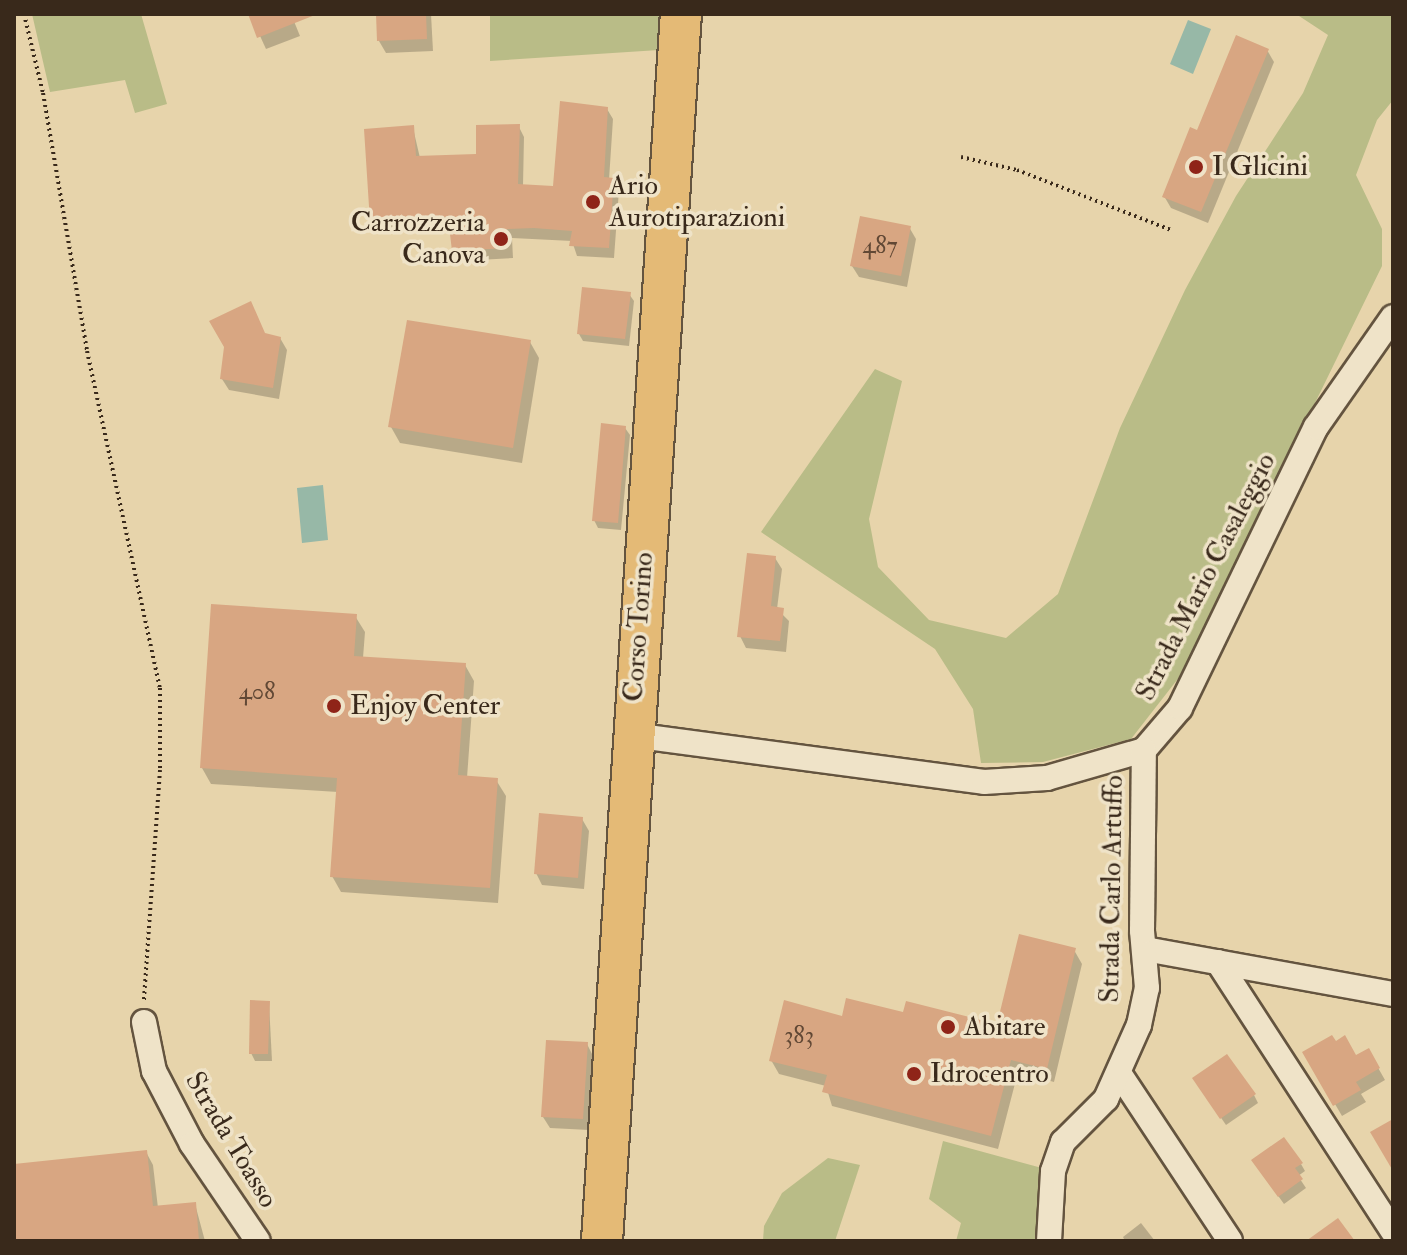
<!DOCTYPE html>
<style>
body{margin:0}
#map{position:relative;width:1407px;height:1255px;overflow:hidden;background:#e7d4ab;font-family:"IM FELL Double Pica",serif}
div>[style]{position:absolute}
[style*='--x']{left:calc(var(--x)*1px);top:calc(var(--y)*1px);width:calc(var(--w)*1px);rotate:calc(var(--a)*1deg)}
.green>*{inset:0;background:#b9bc87}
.water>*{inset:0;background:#97b8a7}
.shadow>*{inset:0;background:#0003}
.building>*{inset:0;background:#d8a682}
.path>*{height:4px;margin-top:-2px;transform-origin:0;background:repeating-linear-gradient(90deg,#39291b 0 2px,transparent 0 6px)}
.roads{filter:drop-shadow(2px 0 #64543f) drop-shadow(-2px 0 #64543f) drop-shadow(0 2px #64543f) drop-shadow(0 -2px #64543f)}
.street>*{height:24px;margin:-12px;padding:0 12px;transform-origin:12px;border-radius:12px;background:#efe3c8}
.primary>*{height:40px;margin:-20px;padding:0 20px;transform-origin:20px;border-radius:20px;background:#e4ba76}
.dots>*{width:22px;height:22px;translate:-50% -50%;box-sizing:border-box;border:4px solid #efe3c8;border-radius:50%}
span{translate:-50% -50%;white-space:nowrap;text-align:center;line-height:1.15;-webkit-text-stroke:7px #efe3c8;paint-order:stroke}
.number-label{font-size:24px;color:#614835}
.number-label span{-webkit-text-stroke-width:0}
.poi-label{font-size:28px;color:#39291b}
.left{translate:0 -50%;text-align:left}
.right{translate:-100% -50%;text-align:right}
.street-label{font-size:28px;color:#39291b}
.frame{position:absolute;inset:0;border:16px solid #39291b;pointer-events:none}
</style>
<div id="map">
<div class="green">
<div style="clip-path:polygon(32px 14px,141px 14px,167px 104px,135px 113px,125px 80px,50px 92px)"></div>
<div style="clip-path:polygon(490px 14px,662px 14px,659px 50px,490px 61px)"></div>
<div style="clip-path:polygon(1296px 14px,1393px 14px,1393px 100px,1377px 120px,1356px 175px,1382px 229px,1382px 266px,1184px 671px,1131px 739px,1043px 762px,981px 763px,973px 709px,935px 649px,761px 532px,875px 369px,902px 381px,869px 519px,878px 567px,929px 620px,1006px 638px,1058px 594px,1120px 428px,1185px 290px,1236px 196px,1303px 93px,1328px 35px)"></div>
<div style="clip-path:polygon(943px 1141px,1053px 1171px,1049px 1241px,956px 1241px,961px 1223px,929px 1199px)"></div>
<div style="clip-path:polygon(828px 1158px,860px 1165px,835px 1241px,763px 1241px,764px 1226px,782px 1193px)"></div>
</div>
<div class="water">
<div style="clip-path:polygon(1188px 20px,1211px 29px,1193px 74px,1170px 64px)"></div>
<div style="clip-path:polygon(323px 485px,328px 540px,302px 543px,297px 488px)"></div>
</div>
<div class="shadow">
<div style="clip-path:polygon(250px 14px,291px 14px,300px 36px,266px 49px)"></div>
<div style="clip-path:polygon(378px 14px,431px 14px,433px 51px,386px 53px,379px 41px)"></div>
<div style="clip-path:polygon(1267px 50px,1274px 62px,1208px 223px,1171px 208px,1164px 196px,1198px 132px)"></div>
<div style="clip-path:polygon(607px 109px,613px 119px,609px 180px,619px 190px,614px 258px,577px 256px,572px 241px,512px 238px,513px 258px,460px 261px,451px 227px,378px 232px,372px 221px,413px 128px,420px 158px,478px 156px,519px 127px,524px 137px,523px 186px,555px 188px)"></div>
<div style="clip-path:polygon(909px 227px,916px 239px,907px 287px,859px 277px,852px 266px)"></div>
<div style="clip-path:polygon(629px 294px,634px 301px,629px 346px,583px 341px,579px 334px)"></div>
<div style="clip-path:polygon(266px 335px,280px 338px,287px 350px,279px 399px,229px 390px,222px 379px)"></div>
<div style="clip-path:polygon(530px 342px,539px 358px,522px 463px,400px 443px,391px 427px)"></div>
<div style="clip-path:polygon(625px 428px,630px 435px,621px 530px,598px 528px,594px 520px)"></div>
<div style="clip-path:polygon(775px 558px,782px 569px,777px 609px,789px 621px,786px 652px,746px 648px,740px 636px)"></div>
<div style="clip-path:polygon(355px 616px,365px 632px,363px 658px,465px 665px,474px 681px,467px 778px,496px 780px,506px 796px,498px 903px,341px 892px,332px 876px,338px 792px,211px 784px,202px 768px)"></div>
<div style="clip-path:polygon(582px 819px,589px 831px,584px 889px,542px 885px,536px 873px)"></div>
<div style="clip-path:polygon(1074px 950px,1082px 964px,1054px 1082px,1018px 1072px,998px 1149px,832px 1106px,826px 1086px,779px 1074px,771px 1060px,844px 1018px,905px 1015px,999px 1026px)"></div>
<div style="clip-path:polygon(269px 1003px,272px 1061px,255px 1061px,251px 1053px)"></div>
<div style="clip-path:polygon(1335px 1043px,1355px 1058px,1368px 1050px,1385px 1080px,1361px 1094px,1366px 1102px,1342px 1116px,1305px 1053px)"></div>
<div style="clip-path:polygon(587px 1044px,593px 1056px,589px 1130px,550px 1128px,543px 1117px)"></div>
<div style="clip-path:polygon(1199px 1086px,1254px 1095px,1258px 1103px,1226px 1125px)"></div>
<div style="clip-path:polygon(146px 1152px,153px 1165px,158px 1208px,195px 1204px,205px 1241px,14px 1241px,14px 1166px)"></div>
<div style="clip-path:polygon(1301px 1164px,1305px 1171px,1298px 1176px,1306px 1188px,1284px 1204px,1258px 1168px)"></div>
<div style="clip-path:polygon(1141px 1223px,1155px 1241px,1125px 1241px,1123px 1237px)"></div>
</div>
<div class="building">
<div style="clip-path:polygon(248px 14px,315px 14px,315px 15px,257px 38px)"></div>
<div style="clip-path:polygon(376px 14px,426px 14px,427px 39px,377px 41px)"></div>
<div style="clip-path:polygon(1236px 35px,1269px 49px,1201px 212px,1162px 197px,1190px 127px,1197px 130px)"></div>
<div style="clip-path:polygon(560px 101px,608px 107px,604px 177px,614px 178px,609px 248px,569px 246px,572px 231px,534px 228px,507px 229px,508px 248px,452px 251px,448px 217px,370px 222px,364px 129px,414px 125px,416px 156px,476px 154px,476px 125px,520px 124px,518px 184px,553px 186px)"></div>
<div style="clip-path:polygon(860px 216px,911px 226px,901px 276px,850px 266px)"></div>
<div style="clip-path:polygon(582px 287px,631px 292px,625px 339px,577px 334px)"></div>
<div style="clip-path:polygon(251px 301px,265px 333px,281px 337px,273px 388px,220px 379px,224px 347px,209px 321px)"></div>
<div style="clip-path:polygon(407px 320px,531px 340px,513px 448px,388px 427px)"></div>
<div style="clip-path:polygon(601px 423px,626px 426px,618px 523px,592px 521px)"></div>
<div style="clip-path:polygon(747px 553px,776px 556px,771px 606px,784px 608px,780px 641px,737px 637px)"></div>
<div style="clip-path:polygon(211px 604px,357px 614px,354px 656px,466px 663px,458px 775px,498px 778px,490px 888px,330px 877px,337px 778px,200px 768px)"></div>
<div style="clip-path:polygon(539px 813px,583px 817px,578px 878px,534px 874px)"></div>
<div style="clip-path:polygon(1019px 934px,1076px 948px,1047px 1069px,1011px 1060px,991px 1136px,822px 1092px,827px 1075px,769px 1061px,784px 1000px,842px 1016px,846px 998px,903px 1012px,906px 1001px,997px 1024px)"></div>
<div style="clip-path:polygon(250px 1000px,270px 1001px,268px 1054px,249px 1054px)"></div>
<div style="clip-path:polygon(1332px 1035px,1336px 1041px,1345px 1035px,1356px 1055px,1369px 1048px,1380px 1068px,1356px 1082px,1361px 1090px,1333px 1106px,1302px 1052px)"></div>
<div style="clip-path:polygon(546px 1040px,588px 1042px,583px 1119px,541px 1117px)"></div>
<div style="clip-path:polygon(1227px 1054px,1256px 1094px,1220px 1119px,1192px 1078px)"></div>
<div style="clip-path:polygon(1393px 1119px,1393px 1171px,1370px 1132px)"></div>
<div style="clip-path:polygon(1284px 1137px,1303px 1163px,1295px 1168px,1303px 1179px,1278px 1197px,1251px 1160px)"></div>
<div style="clip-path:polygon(147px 1150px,153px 1206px,196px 1202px,199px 1241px,14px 1241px,14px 1164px)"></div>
<div style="clip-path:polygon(1338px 1218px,1355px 1241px,1306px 1241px)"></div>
</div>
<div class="path">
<div style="--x:24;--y:14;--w:81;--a:76.5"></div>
<div style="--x:43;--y:93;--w:262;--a:80.3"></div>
<div style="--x:87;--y:351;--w:345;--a:77.8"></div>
<div style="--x:160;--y:688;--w:82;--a:90"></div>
<div style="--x:160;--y:770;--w:232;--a:94"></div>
<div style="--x:961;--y:157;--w:57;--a:13.1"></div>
<div style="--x:1017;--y:170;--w:165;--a:21.3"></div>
</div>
<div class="roads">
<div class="street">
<div style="--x:632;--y:735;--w:355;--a:7.6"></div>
<div style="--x:984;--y:782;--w:63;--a:-3.6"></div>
<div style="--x:1047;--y:778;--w:101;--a:-16.1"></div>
<div style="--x:1144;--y:750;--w:55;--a:-49.4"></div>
<div style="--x:1180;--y:708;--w:312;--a:-64.2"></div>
<div style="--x:1316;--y:427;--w:134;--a:-55"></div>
<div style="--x:1145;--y:949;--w:252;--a:10.3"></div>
<div style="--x:1218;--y:962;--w:321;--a:57"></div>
<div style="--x:144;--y:1022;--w:50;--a:78.5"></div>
<div style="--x:154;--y:1071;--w:82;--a:62.5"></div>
<div style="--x:192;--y:1144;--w:117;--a:55.8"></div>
<div style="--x:1119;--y:1073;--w:201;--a:56.5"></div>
<div style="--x:1049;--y:1241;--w:70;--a:-86.7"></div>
<div style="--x:1053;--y:1171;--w:31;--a:-71"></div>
<div style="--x:1063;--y:1142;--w:61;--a:-45"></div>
<div style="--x:1106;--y:1099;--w:81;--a:-66"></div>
<div style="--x:1139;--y:1025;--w:38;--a:-78"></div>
<div style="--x:1147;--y:988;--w:57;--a:-95"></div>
<div style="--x:1142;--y:931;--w:181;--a:-89.4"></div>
</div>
<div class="primary">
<div style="--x:602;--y:1241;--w:1230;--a:-86.32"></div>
</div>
</div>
<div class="dots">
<div style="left:1196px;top:167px;background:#8f2418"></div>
<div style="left:593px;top:202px;background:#8f2418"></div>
<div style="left:501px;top:239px;background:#8f2418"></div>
<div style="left:334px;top:706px;background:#8f2418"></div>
<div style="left:948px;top:1027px;background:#8f2418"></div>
<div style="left:914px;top:1074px;background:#8f2418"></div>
</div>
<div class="number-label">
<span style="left:880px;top:246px">487</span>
<span style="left:257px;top:692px">408</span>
<span style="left:799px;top:1036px">383</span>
</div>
<div class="poi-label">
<span class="left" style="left:1212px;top:167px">I Glicini</span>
<span class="left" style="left:609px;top:202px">Ario<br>Aurotiparazioni</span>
<span class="right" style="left:485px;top:239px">Carrozzeria<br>Canova</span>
<span class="left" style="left:350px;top:706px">Enjoy Center</span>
<span class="left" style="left:964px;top:1027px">Abitare</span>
<span class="left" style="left:930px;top:1074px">Idrocentro</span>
</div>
<div class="street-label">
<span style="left:1206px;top:577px;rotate:-63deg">Strada Mario Casaleggio</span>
<span style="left:639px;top:627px;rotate:-86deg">Corso Torino</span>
<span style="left:1112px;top:889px;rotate:-89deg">Strada Carlo Artuffo</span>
<span style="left:231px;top:1140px;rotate:59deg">Strada Toasso</span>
</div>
<div class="frame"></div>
</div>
